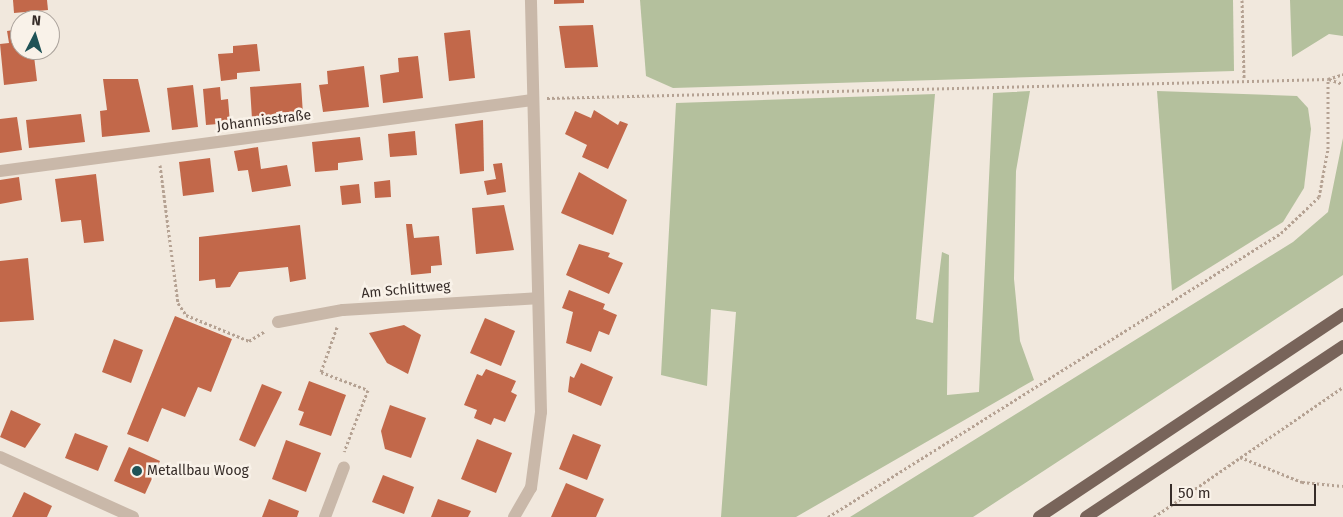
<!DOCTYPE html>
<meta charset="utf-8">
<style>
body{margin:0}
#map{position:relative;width:1343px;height:517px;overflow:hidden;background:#f1e8dd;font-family:"Fira Sans",sans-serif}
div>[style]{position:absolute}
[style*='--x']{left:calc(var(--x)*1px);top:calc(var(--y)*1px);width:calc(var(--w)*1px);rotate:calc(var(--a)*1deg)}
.green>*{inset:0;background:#b4c09d}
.building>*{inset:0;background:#c2684a}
.path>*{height:3px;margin-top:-1.5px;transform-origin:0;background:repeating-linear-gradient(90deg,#b5a293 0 2.5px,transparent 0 5px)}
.minor>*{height:12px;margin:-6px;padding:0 6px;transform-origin:6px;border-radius:6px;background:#c9b8a9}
.tertiary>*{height:12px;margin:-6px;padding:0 6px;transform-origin:6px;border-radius:6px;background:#c9b8a9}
.primary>*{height:12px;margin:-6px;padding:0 6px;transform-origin:6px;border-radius:6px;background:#78645a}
.dots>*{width:14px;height:14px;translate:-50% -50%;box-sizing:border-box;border:2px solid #f9f2e9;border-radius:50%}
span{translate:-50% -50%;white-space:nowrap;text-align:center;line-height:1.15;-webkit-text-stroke:5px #f9f2e9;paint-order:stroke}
.street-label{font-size:14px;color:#372d29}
.poi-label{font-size:14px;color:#372d29}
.left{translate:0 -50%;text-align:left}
.north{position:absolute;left:10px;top:10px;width:50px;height:50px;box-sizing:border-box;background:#f9f2e9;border:1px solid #aba39c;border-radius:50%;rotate:5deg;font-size:14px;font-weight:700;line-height:20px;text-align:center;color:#372d29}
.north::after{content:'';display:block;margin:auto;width:18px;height:22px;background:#1f5357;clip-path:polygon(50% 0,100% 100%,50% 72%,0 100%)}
.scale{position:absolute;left:1170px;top:484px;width:146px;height:22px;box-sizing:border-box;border:2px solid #372d29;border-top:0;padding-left:6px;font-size:15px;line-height:18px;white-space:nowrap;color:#372d29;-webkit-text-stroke:4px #f9f2e9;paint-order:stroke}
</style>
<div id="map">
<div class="green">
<div style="clip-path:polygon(640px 0,1233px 0,1234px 71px,673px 88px,646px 76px)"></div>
<div style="clip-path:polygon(1290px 0,1343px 0,1343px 36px,1329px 34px,1292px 57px)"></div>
<div style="clip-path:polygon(1030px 91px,1016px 171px,1014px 279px,1020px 341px,1034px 380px,796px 517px,721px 517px,736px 312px,711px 309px,707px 386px,661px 375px,676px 103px,935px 94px,916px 319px,933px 323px,942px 252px,949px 255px,947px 395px,979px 392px,993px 93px)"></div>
<div style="clip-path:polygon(1157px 91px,1297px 96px,1308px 108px,1311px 129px,1304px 188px,1283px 222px,1172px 291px)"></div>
<div style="clip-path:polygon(1343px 138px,1343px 275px,973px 517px,850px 517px,1293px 242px,1328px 212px)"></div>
</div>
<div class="building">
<div style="clip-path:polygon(13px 0,47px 0,48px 10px,14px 13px)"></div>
<div style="clip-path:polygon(554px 0,584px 0,584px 3px,554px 4px)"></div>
<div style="clip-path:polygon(593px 25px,598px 67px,565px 68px,559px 26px)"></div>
<div style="clip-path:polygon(20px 29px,20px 50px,30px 50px,34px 56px,37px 81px,4px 85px,0 44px,9px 43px,7px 31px)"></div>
<div style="clip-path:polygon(470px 30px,475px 78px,449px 81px,444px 33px)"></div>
<div style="clip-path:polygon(257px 44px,260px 71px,237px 73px,237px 79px,221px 81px,218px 54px,233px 53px,233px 46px)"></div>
<div style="clip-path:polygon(418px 56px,423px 98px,383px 103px,380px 75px,399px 72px,398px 58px)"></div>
<div style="clip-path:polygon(364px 66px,369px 107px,323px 112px,319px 85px,328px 84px,327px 71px)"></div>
<div style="clip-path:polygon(103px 79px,138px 79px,150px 132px,102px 137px,100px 111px,107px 110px)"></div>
<div style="clip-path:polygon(301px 83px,303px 115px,252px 119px,250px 87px)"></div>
<div style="clip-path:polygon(193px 85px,198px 127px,172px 130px,167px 88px)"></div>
<div style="clip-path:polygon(220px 87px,221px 100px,228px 99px,230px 123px,206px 125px,203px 89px)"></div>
<div style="clip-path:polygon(594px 110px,618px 125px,620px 121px,628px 124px,608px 169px,582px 157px,587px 145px,565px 134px,575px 111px,591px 118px)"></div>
<div style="clip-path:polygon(81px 114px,85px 142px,29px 148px,26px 120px)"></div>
<div style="clip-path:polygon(17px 117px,22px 150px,0 153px,0 119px)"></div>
<div style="clip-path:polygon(483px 120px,484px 171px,460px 174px,455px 124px)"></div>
<div style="clip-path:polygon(415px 131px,417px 155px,390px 157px,388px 134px)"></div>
<div style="clip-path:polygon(360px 137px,363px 160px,338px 163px,338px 170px,315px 172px,312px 142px)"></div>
<div style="clip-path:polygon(258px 147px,261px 169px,287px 165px,291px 186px,252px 192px,248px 170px,238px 171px,234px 151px)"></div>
<div style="clip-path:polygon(210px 158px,214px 192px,183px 196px,179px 162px)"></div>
<div style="clip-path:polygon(502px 163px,506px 192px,487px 195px,484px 181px,496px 179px,493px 164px)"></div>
<div style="clip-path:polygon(579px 172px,627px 200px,613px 235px,561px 213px)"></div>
<div style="clip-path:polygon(96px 174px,104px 241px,84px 243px,81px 220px,61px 222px,55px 179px)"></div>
<div style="clip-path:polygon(19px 177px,22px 200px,0 204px,0 180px)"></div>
<div style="clip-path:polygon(390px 180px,391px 197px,375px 198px,374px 182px)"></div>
<div style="clip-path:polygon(359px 184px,361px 203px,342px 205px,340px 186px)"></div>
<div style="clip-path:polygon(504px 205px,514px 250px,476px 254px,472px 208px)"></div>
<div style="clip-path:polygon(406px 224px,412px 224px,414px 238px,439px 236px,442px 265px,431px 266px,431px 273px,411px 275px)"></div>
<div style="clip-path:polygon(300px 225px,306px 279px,290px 282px,288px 267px,239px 272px,230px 287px,216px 288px,215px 279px,199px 281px,199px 237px)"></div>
<div style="clip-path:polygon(579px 244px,610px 253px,608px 257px,623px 263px,609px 294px,566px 275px)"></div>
<div style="clip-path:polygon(28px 258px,34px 320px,0 322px,0 261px)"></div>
<div style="clip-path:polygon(569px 290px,605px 304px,603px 309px,617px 315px,609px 335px,599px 331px,591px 352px,566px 343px,573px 312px,562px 308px)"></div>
<div style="clip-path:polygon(175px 316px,232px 339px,211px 392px,198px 387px,185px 417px,162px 408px,148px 442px,127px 434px)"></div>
<div style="clip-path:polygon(485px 318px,515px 331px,501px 366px,470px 353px)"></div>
<div style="clip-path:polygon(404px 325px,421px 335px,408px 374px,387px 363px,369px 333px)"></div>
<div style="clip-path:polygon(114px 339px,143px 350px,131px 383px,102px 372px)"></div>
<div style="clip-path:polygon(581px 363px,613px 377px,601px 406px,568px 392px,570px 376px,574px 378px)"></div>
<div style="clip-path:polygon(486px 369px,516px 381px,511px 392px,517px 395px,505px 422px,494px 418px,491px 425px,474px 418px,477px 410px,464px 405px,477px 374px,482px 376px)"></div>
<div style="clip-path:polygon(309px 381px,346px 395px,331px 436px,299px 425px,304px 412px,298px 410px)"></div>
<div style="clip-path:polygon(262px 384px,282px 392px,255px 447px,239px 440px)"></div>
<div style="clip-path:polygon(390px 405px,426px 418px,411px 458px,385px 449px,381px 431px)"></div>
<div style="clip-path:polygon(11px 410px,41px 424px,25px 448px,0 437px)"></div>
<div style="clip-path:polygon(75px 433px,108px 446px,98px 471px,65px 458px)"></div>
<div style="clip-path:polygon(573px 434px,601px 445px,587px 480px,559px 469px)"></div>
<div style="clip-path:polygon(477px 439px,512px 453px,496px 493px,461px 479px)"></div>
<div style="clip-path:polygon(286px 440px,321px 453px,306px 492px,272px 479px)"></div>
<div style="clip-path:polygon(129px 447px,160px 461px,145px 494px,114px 481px)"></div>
<div style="clip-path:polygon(383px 475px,414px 487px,404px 514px,372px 502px)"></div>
<div style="clip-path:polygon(566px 483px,604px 499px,596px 517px,551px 517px)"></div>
<div style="clip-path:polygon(24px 492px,52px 506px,47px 517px,12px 517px)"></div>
<div style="clip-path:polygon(269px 499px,299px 511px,297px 517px,262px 517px)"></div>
<div style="clip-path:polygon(438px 499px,471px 511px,468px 517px,431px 517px)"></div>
</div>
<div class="path">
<div style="--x:1242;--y:0;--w:79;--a:88.5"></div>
<div style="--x:1329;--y:79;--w:15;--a:20"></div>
<div style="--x:547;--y:98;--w:781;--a:-1.39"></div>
<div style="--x:1328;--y:79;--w:16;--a:-18"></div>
<div style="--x:160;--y:165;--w:139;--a:82.6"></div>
<div style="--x:178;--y:303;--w:14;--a:56"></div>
<div style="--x:186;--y:315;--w:68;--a:22.4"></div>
<div style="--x:249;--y:341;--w:19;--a:-32"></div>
<div style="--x:337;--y:327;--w:48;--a:109.6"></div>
<div style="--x:321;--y:372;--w:50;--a:21"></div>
<div style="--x:368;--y:390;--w:66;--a:111.2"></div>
<div style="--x:1240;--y:457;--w:67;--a:22"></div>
<div style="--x:1302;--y:482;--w:41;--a:5.6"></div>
<div style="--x:828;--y:517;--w:535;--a:-32.08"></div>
<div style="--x:1281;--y:233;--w:52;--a:-43.5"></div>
<div style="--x:1319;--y:197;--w:49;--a:-79.4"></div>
<div style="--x:1328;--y:149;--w:70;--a:-90"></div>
<div style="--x:1154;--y:517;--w:229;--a:-34.5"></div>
</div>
<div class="minor">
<div style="--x:0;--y:171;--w:537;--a:-7.6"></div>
<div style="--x:278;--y:322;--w:66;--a:-10.5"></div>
<div style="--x:343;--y:310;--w:194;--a:-3.5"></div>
<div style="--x:325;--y:517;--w:53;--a:-69.2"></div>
<div style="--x:514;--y:517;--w:34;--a:-60"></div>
<div style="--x:531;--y:488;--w:77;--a:-82.5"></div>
<div style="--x:541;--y:412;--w:412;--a:-91.4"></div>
</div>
<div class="tertiary">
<div style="--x:0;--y:457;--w:146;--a:24.3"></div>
</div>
<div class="primary">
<div style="--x:1039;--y:517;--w:366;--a:-33.7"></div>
<div style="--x:1086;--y:517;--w:309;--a:-33.6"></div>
</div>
<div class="dots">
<div style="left:137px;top:471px;background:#1f5357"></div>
</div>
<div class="street-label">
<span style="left:264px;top:121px;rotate:-7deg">Johannisstraße</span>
<span style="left:406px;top:290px;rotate:-5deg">Am Schlittweg</span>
</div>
<div class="poi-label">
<span class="left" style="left:147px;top:471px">Metallbau Woog</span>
</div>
<div class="north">N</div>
<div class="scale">50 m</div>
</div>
